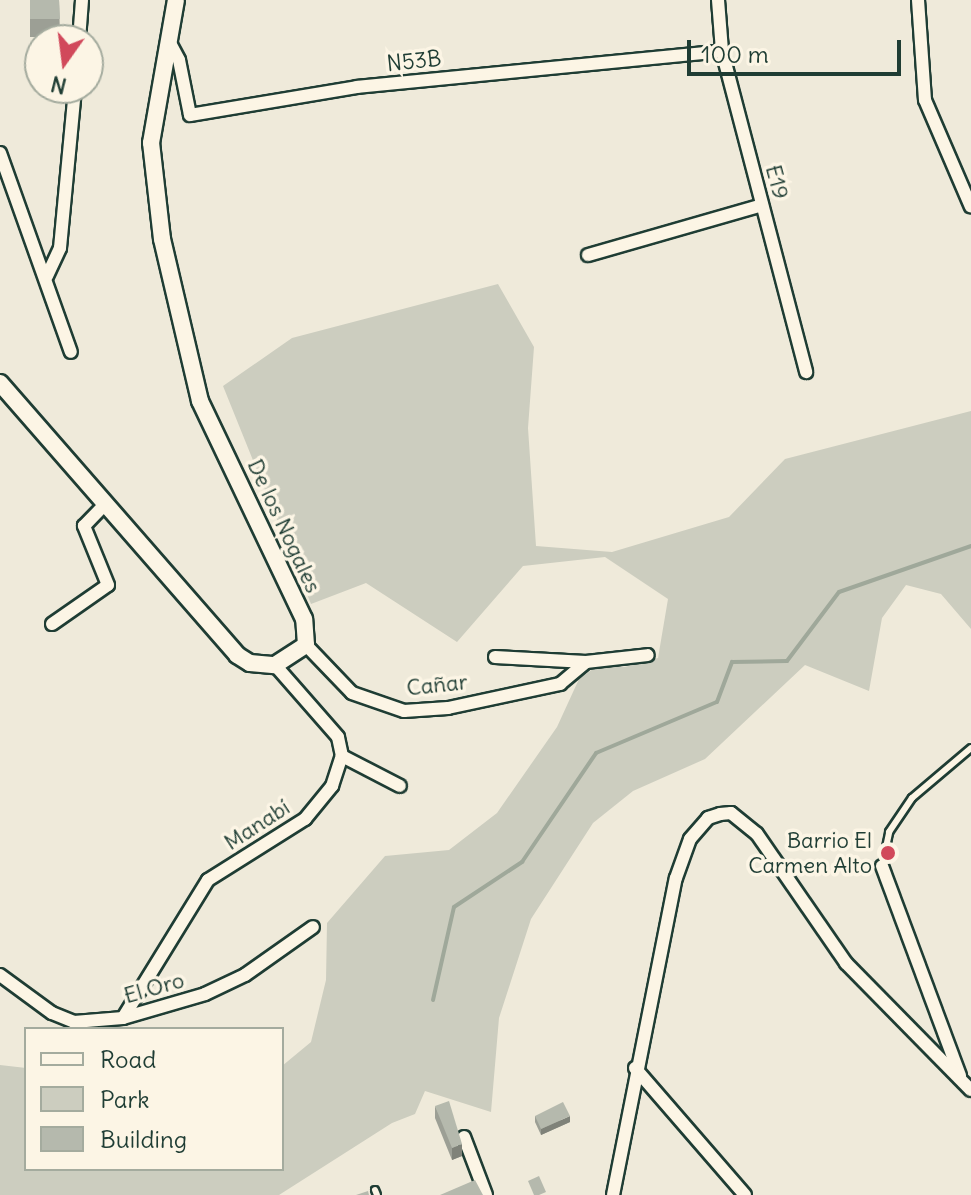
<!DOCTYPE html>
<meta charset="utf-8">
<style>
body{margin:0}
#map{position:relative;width:971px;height:1195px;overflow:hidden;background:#efeada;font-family:Delius,sans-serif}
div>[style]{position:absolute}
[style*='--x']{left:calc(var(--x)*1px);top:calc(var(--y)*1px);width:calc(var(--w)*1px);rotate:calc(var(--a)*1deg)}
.green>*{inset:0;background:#cccdbf}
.stream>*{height:4px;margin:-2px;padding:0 2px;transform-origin:2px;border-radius:2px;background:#9fa89a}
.roads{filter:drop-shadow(2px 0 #1f3d34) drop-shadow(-2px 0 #1f3d34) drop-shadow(0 2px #1f3d34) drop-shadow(0 -2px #1f3d34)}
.service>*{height:6px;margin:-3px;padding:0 3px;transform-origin:3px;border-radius:3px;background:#fcf5e5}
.minor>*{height:12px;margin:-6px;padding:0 6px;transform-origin:6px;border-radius:6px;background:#fcf5e5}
.tertiary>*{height:16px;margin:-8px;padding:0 8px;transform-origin:8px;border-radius:8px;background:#fcf5e5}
.wall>*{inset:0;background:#9c9f95}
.shaded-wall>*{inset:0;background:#7f8279}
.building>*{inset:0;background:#b5b9ad}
.dots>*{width:22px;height:22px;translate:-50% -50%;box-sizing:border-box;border:4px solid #fcf5e5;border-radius:50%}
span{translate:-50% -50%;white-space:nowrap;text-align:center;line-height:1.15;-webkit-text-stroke:7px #fcf5e5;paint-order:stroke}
.street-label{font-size:22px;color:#1f3d34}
.poi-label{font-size:22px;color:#1f3d34}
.right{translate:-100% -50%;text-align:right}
.legend{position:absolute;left:24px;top:1027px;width:260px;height:144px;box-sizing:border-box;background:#fcf5e5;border:2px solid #a4ab9e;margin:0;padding:10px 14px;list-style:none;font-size:24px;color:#1f3d34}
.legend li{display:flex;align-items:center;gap:16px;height:40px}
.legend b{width:40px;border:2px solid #a4ab9e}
.north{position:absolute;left:24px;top:24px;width:80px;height:80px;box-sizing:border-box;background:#fcf5e5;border:2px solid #a4ab9e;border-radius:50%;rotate:194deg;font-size:22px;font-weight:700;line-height:32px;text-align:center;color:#1f3d34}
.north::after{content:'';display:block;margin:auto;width:28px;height:36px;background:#d1495b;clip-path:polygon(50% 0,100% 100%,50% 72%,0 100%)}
.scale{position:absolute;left:687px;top:40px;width:214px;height:36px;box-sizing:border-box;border:4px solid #1f3d34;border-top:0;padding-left:10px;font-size:24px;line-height:28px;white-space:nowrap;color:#1f3d34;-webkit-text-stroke:6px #fcf5e5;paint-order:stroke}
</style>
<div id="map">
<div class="green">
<div style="clip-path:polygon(498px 284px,534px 347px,528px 428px,536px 546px,612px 552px,729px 517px,785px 459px,971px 411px,971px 629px,941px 594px,906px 585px,882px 618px,869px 691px,805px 665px,705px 759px,633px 791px,593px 823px,531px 919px,499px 1018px,491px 1112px,425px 1091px,415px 1114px,392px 1123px,279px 1195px,0 1195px,0 1065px,26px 1068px,26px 1169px,282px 1169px,282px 1066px,311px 1042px,326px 980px,327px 923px,385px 856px,449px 850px,497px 813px,557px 727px,579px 679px,600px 664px,625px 667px,658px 658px,668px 599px,605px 557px,523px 566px,457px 642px,366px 583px,311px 604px,223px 386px,292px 338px)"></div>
</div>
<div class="stream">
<div style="--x:433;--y:1000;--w:95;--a:-77.3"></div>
<div style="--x:454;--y:907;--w:82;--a:-33.5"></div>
<div style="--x:522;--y:862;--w:132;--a:-55.8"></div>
<div style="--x:596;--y:753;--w:131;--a:-22.9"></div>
<div style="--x:717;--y:702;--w:43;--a:-69.4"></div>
<div style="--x:732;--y:662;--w:55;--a:-1"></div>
<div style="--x:787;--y:661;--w:86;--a:-53"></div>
<div style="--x:839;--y:592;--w:140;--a:-19.2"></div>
</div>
<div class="roads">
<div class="service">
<div style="--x:882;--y:866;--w:35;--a:-78"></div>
<div style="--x:889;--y:832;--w:41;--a:-55.9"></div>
<div style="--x:912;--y:798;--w:77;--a:-40.3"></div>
<div style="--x:375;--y:1190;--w:5;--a:68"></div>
</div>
<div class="minor">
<div style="--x:718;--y:0;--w:51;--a:85.5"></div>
<div style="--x:722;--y:51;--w:332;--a:75.3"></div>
<div style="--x:918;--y:0;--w:100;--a:86"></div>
<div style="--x:925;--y:100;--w:116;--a:66.7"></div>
<div style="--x:79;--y:40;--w:40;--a:-85.7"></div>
<div style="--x:169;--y:41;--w:21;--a:62"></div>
<div style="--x:179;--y:60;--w:56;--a:78.7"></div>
<div style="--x:190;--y:115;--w:169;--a:-9.5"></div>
<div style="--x:357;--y:87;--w:367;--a:-5.6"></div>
<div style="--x:0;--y:153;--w:211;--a:70.4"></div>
<div style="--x:588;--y:255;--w:181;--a:-16"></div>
<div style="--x:47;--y:276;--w:31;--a:-65"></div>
<div style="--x:60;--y:248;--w:161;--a:-84.6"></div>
<div style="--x:52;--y:624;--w:68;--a:-34.9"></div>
<div style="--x:108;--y:585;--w:64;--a:-112.1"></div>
<div style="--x:84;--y:526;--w:28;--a:-46"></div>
<div style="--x:306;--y:645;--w:66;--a:46.2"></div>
<div style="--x:352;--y:693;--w:55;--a:19.1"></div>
<div style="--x:404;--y:711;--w:44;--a:-3.9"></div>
<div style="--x:448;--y:708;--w:115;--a:-12.1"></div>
<div style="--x:560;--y:684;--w:34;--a:-40"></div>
<div style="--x:495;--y:657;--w:91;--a:3.1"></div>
<div style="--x:586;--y:662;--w:62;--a:-6.4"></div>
<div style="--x:342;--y:756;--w:65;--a:27.3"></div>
<div style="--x:882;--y:866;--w:224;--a:69.6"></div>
<div style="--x:0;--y:975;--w:64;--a:36.2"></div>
<div style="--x:52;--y:1013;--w:24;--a:22"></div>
<div style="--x:74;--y:1022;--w:49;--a:-4.7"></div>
<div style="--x:123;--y:1018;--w:85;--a:-16.3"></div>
<div style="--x:205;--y:994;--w:44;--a:-25.4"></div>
<div style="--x:245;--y:975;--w:83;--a:-35.2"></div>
<div style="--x:123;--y:1018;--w:162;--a:-58.4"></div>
<div style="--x:208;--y:880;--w:115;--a:-32.2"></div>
<div style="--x:305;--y:819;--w:43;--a:-50.7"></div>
<div style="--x:332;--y:786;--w:32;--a:-72"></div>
<div style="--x:342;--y:756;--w:19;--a:-102"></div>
<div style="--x:338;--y:737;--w:96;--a:-131.2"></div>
<div style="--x:635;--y:1068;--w:168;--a:49.1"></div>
<div style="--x:464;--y:1137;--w:62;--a:69.2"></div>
<div style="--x:613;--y:1195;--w:323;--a:-78.8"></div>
<div style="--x:676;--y:878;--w:41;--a:-70.3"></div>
<div style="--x:690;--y:839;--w:28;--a:-49"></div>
<div style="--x:708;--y:818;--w:13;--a:-18"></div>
<div style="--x:720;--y:814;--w:11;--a:-5"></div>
<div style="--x:731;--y:813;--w:33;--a:39"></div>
<div style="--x:757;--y:834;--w:157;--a:55.4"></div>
<div style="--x:846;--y:963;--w:178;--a:45.5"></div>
</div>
<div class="tertiary">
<div style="--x:0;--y:383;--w:361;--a:48.9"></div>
<div style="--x:237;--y:655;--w:15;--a:32"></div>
<div style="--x:250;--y:663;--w:25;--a:5"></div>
<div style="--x:275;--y:665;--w:37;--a:-33"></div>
<div style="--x:306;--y:645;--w:26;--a:-94"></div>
<div style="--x:304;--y:619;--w:242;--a:-115.5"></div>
<div style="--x:200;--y:401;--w:166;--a:-103.2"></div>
<div style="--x:162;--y:239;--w:97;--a:-96.5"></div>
<div style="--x:151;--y:143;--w:145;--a:-80.1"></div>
</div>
</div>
<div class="wall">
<div style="clip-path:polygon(30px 0,59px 0,60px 37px,30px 37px)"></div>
<div style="clip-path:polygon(435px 1106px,462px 1156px,452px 1160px,435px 1118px)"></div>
<div style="clip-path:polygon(535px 1116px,570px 1122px,541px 1135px,535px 1122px)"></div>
</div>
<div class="shaded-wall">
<div style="clip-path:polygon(570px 1116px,570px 1122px,541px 1135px,541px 1129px)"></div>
<div style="clip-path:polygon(462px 1144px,462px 1156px,452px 1160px,452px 1148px)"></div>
</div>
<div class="building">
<div style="clip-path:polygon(30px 0,59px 0,60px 19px,30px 19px)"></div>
<div style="clip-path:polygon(449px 1101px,462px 1144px,452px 1148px,435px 1106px)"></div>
<div style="clip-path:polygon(563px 1102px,570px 1116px,541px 1129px,535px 1116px)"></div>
<div style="clip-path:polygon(539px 1176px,546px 1192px,539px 1195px,534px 1195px,528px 1181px)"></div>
<div style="clip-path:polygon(475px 1180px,483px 1195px,440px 1195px)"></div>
<div style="clip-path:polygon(368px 1191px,369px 1195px,356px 1195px)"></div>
</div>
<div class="dots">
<div style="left:888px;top:853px;background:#d1495b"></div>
</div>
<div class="street-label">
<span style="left:414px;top:61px;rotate:-6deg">N53B</span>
<span style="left:777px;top:182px;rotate:75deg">E19</span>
<span style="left:284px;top:526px;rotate:65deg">De los Nogales</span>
<span style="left:437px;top:685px;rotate:-6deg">Cañar</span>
<span style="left:257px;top:825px;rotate:-33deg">Manabí</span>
<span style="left:154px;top:988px;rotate:-16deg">El Oro</span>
</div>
<div class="poi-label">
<span class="right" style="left:872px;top:853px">Barrio El<br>Carmen Alto</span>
</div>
<ul class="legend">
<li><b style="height:10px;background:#fcf5e5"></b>Road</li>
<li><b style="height:22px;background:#cccdbf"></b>Park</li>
<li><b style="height:22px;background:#b5b9ad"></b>Building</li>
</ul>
<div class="north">N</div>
<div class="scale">100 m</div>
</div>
